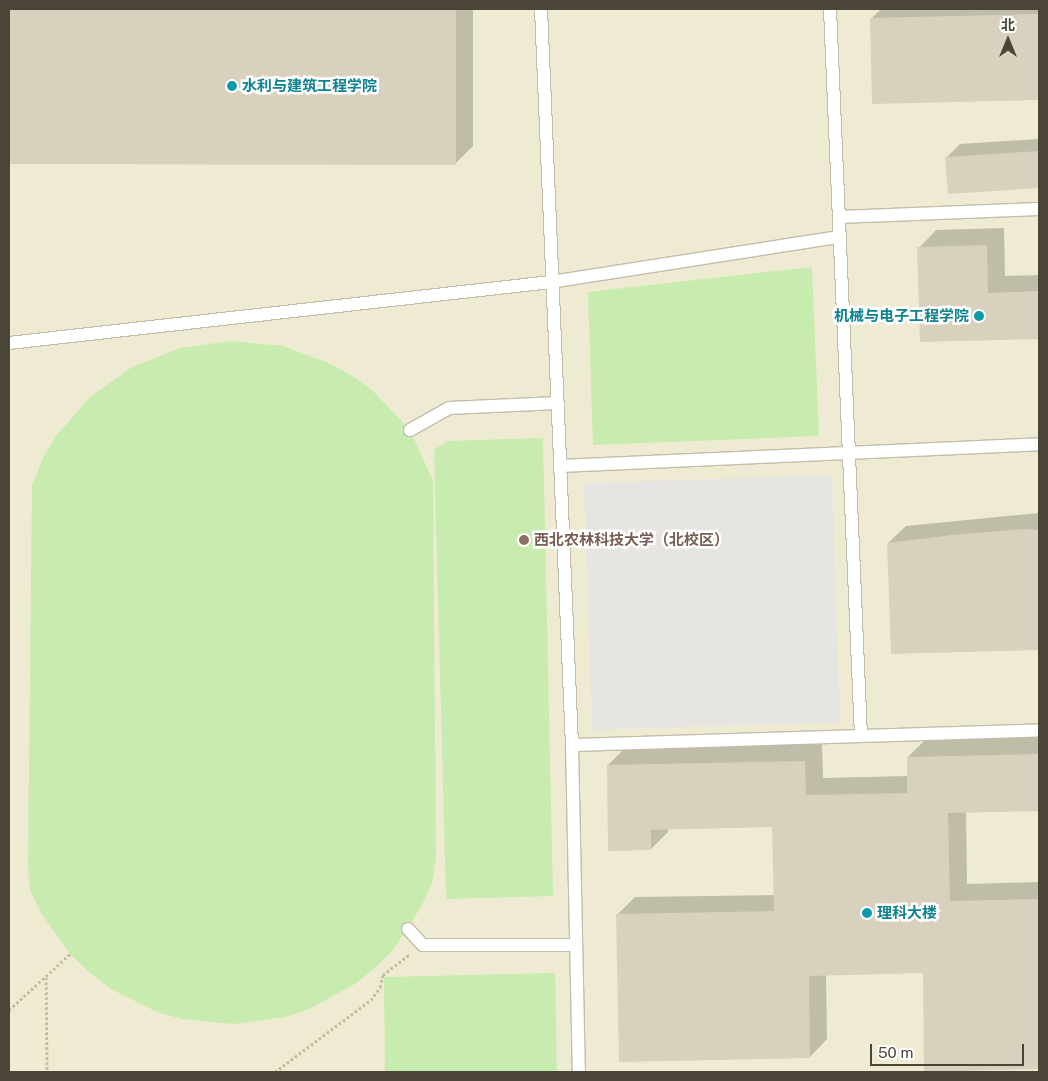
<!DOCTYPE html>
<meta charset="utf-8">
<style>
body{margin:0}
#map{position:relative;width:1048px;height:1081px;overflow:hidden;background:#f5f3e9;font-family:"Public Sans","Noto Sans SC",sans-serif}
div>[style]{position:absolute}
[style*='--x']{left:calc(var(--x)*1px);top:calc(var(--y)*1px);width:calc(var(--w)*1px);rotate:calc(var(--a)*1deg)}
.education>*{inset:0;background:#efebd2}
.green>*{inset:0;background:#c8ecaf}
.parking>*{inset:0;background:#e7e5e1}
.shadow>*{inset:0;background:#0003}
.building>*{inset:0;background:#d8d1bd}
.path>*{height:3px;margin-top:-1.5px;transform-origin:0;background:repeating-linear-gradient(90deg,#c5bc9b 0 2.5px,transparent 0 5px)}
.roads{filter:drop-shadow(1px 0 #c2bdaa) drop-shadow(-1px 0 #c2bdaa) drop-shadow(0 1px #c2bdaa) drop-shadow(0 -1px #c2bdaa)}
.service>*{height:12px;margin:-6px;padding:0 6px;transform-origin:6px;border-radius:6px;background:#fff}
.dots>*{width:14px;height:14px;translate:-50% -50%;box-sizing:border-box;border:2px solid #fff;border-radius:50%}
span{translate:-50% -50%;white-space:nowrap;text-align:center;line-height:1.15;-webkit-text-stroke:5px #fff;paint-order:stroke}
.culture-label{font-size:15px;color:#0d838f;font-weight:700}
.left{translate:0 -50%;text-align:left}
.right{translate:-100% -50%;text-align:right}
.education-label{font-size:15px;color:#785e54;font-weight:700}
.frame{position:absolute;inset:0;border:10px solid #4a4536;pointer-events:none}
.north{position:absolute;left:983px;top:15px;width:50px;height:50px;-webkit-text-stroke:4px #fff;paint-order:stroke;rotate:0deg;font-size:14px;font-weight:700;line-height:20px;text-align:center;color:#4a4536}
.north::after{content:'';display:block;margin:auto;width:18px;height:22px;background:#4a4536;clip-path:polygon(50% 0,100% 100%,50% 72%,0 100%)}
.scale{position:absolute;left:870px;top:1044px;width:154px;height:22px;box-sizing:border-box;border:2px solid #4a4536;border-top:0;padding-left:6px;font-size:15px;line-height:18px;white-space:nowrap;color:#4a4536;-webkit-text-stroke:4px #fff;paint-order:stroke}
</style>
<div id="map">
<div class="education">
<div style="clip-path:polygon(9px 9px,1039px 9px,1039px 1072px,9px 1072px)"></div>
</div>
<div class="green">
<div style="clip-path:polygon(812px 267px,819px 436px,593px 445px,588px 292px)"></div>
<div style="clip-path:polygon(231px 341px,283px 346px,331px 364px,354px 377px,374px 392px,410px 430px,433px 481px,436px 857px,432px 883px,421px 907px,393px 950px,375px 968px,355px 984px,309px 1009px,285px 1017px,233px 1024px,182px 1019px,157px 1012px,111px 989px,90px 973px,70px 954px,41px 913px,30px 890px,28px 866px,32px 486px,43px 458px,56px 436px,90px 397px,132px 367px,180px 348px)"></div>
<div style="clip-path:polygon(543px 438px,553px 896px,446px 899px,434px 450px,447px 441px)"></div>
<div style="clip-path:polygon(555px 973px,557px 1072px,385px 1072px,384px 977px)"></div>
</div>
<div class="parking">
<div style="clip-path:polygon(832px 475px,840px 722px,592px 730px,584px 483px)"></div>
</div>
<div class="shadow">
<div style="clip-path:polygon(9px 9px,473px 9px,473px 146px,455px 164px,9px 163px)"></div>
<div style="clip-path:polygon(881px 9px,1039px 9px,1039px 99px,873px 103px,871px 19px)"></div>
<div style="clip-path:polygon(1039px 139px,1039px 186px,949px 192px,946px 158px,960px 144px)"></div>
<div style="clip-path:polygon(1004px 228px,1005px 276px,1039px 275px,1039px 338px,921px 341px,919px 248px,936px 230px)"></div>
<div style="clip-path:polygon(1039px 513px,1039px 648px,892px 653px,888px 543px,906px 526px)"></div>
<div style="clip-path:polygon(1039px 737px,1039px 810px,966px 811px,967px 884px,1039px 882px,1039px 1068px,926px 1070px,924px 972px,826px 974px,827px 1039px,810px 1057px,617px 915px,635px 897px,775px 895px,773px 826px,668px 828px,668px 832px,651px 849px,608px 765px,626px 747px,822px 744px,823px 778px,908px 776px,908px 757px,925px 740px)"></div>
</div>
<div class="building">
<div style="clip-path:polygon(9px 9px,456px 9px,456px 165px,9px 164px)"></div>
<div style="clip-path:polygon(1039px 14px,1039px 100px,872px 104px,870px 18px)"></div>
<div style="clip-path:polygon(1039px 151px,1039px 188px,948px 194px,945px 157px)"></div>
<div style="clip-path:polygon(987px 245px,988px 293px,1039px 291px,1039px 339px,920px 342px,917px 247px)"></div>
<div style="clip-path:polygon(1025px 529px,1039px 530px,1039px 650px,891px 654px,887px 543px,952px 535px)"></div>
<div style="clip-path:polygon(1039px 754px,1039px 811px,948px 813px,950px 901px,1039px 899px,1039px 1069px,924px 1072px,923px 973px,809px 976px,810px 1058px,619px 1062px,616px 914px,774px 911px,772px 827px,651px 830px,651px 850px,608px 851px,607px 765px,805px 761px,806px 795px,907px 793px,907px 757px)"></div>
</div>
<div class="path">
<div style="--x:46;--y:977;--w:95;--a:89.4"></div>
<div style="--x:9;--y:1010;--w:83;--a:-42.6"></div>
<div style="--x:275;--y:1072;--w:120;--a:-36.9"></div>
<div style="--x:371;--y:1000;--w:16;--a:-55"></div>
<div style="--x:380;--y:987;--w:12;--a:-76"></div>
<div style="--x:383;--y:975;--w:34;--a:-38"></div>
</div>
<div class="roads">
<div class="service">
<div style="--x:541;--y:9;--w:737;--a:87.59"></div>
<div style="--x:572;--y:745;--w:327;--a:88.8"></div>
<div style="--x:830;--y:9;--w:728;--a:87.56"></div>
<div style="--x:839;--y:217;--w:200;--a:-2.3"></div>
<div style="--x:9;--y:343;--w:545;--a:-6.42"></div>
<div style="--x:551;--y:282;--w:292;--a:-8.9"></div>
<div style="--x:410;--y:430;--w:45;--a:-29.4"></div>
<div style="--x:449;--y:408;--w:109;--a:-2.6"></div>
<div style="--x:561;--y:466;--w:479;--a:-2.6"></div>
<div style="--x:572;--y:745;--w:467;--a:-1.8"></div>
<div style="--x:408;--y:929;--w:22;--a:47"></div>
<div style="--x:423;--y:945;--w:153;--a:0"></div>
</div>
</div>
<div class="dots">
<div style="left:232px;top:86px;background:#0f9aa8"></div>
<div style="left:979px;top:316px;background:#0f9aa8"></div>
<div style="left:524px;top:540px;background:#8d6e63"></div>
<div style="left:867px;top:913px;background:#0f9aa8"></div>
</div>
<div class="culture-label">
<span class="left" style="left:242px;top:86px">水利与建筑工程学院</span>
<span class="right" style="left:969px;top:316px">机械与电子工程学院</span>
<span class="left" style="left:877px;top:913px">理科大楼</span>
</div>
<div class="education-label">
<span class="left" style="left:534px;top:540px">西北农林科技大学（北校区）</span>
</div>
<div class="frame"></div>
<div class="north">北</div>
<div class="scale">50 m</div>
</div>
